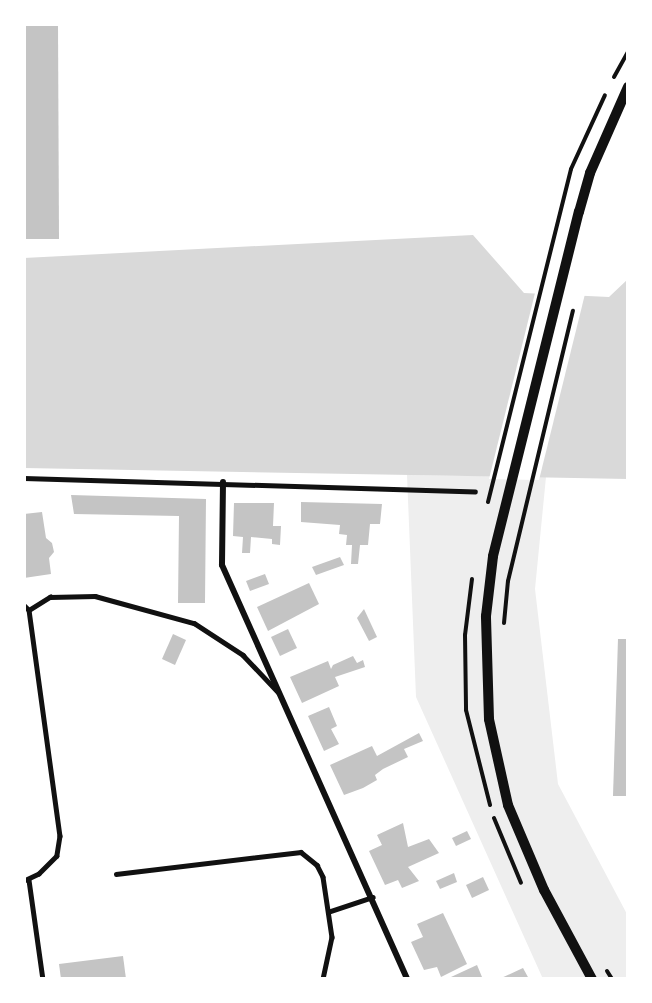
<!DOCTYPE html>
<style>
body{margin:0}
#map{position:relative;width:652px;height:1003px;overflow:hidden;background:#fff;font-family:Barlow,sans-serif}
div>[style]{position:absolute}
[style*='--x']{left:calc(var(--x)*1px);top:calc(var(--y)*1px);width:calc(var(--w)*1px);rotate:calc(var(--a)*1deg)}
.green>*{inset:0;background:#eee}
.water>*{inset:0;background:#d9d9d9}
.pier>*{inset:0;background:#fff}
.building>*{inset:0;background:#c4c4c4}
.path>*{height:4px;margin:-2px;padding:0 2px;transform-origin:2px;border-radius:2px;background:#111}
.service>*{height:4.5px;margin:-2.25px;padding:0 2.25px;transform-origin:2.25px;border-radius:2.25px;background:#111}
.minor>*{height:6px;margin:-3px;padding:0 3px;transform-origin:3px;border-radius:3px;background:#111}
.tertiary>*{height:10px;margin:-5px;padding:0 5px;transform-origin:5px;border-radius:5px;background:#111}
span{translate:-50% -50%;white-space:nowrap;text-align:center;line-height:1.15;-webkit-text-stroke:4.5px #fff;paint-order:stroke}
.frame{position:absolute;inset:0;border:26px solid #fff;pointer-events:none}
</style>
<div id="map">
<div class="green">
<div style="clip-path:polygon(407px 475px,546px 477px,535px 589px,558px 784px,628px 916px,628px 979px,543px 979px,416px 697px)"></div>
</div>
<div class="water">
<div style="clip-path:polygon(473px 235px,524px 293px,609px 297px,628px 279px,628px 479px,24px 468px,24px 258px)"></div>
</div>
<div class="pier">
<div style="clip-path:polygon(535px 293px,585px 294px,539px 480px,489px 479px)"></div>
</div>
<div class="building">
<div style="clip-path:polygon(24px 24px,58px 24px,59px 239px,24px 239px)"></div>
<div style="clip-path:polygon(71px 495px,206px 499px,205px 603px,178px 603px,179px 516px,74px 514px)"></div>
<div style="clip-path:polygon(301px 502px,382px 504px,380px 524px,370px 524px,368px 545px,360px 545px,358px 564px,351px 564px,352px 545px,346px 545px,347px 535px,339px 534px,340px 525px,301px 522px)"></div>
<div style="clip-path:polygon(234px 503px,274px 503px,273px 526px,281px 526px,280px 545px,272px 544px,272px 539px,251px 537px,250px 553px,242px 553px,243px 537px,233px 536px)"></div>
<div style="clip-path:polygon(42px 512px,46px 538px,52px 543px,54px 552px,49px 558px,51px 574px,24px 578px,24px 514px)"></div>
<div style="clip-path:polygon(340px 557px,344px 565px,316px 575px,312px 567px)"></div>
<div style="clip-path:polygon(265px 574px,269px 584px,250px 591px,246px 581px)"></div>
<div style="clip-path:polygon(309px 583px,319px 604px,268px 631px,257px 607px)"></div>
<div style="clip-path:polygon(364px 609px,377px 637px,369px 641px,357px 618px)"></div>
<div style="clip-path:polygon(288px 629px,297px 648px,280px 656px,271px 637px)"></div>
<div style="clip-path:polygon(173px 634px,186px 640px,175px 665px,162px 659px)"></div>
<div style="clip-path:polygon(618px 639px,628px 639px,628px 796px,613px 796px)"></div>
<div style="clip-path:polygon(353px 656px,357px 663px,363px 660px,365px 667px,335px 677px,339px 686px,302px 703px,290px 677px,328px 661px,331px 669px,333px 665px)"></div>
<div style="clip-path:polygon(329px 707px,337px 726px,331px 729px,339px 744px,324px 751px,308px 716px)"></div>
<div style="clip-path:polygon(419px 733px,423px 741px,404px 749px,408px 757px,383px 769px,375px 775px,377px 780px,363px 788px,344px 795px,330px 765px,372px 746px,377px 756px)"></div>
<div style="clip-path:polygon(403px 823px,408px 847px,429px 839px,439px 853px,408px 867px,419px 881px,402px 888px,398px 880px,385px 885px,369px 851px,382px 845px,377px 835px)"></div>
<div style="clip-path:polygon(467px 831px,471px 839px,456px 846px,452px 838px)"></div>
<div style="clip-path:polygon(454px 873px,457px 882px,440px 889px,436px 881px)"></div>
<div style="clip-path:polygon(483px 877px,489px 890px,472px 898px,466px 885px)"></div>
<div style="clip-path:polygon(443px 913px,467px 964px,441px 977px,437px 967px,424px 970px,411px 942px,423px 937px,417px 924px)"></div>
<div style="clip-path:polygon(123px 956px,126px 979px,61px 979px,59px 964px)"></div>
<div style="clip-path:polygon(477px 965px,482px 977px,452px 979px,451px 977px)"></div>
<div style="clip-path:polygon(523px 968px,529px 979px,499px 979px)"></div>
</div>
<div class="path">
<div style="--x:614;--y:77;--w:29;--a:-61"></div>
<div style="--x:488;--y:502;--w:343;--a:-76"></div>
<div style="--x:571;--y:169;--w:81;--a:-65.3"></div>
<div style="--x:472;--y:579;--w:56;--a:97.1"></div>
<div style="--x:465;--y:635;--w:75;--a:89.2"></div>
<div style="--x:466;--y:710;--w:98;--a:75.8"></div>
<div style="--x:504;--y:623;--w:42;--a:-84.6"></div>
<div style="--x:508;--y:581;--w:278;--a:-76.5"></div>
<div style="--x:494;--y:818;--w:70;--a:67.4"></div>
<div style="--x:607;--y:971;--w:9;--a:58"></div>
</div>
<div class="service">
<div style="--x:24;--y:478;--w:451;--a:1.7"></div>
<div style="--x:24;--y:605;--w:7;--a:45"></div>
<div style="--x:29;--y:610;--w:228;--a:82.2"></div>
<div style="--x:60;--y:836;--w:20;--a:99"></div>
<div style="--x:57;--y:856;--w:25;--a:135"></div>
<div style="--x:39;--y:874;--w:17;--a:155"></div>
<div style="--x:29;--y:610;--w:25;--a:-32"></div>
<div style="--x:50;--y:597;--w:45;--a:-1.3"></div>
<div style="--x:95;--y:596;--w:103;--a:15.3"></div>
<div style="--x:194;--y:623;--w:59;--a:33.1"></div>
<div style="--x:243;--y:655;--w:50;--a:46.6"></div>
<div style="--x:116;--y:874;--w:186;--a:-6.8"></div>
<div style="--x:301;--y:852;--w:21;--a:39"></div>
<div style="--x:317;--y:865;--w:13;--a:63"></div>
<div style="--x:323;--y:877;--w:61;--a:81.5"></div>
<div style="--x:332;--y:937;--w:43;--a:102.1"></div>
<div style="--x:29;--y:880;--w:100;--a:82"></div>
<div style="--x:328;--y:912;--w:47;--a:-18.4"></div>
</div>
<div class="minor">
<div style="--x:223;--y:482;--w:83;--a:90.7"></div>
<div style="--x:222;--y:565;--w:453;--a:65.9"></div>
</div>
<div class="tertiary">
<div style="--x:592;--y:979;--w:101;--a:-118.3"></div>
<div style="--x:544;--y:890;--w:92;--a:-113"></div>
<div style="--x:508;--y:805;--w:88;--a:-102.5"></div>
<div style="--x:489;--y:719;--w:103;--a:-91.7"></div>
<div style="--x:486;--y:616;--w:60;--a:-83.3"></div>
<div style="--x:493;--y:556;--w:355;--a:-76"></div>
<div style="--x:579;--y:212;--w:41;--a:-74.2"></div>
<div style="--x:590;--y:173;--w:94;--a:-66.2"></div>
</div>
<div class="frame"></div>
</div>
